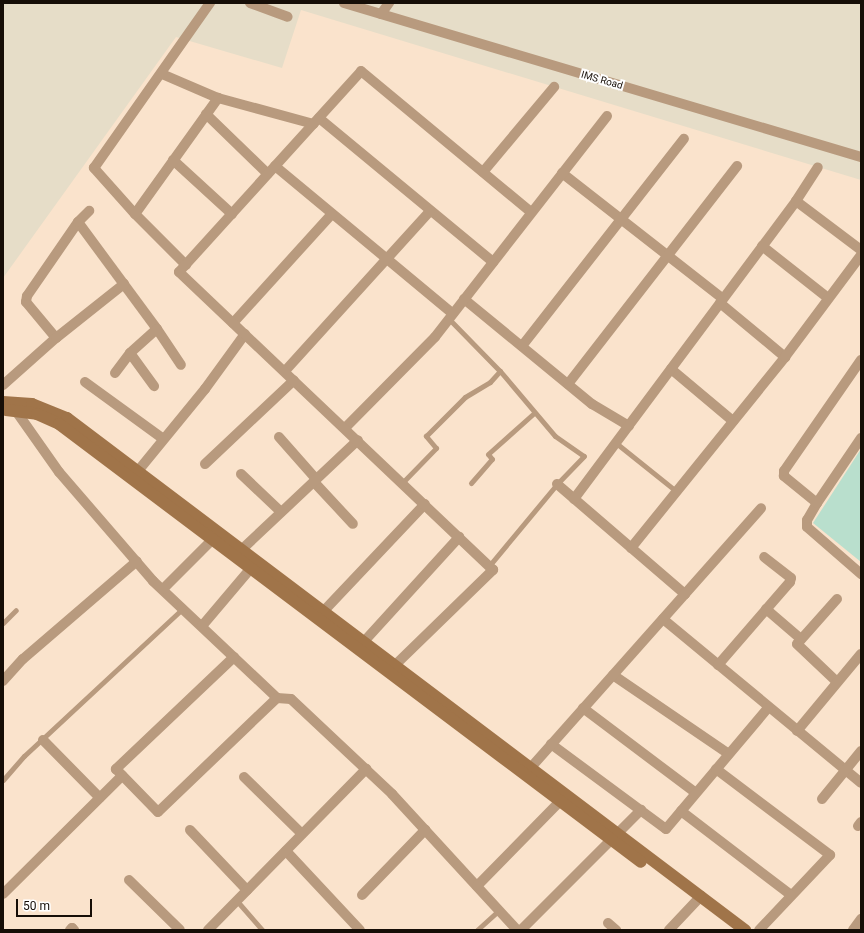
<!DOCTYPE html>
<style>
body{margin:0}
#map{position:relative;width:864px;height:933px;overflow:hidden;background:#fae3cc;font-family:Roboto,sans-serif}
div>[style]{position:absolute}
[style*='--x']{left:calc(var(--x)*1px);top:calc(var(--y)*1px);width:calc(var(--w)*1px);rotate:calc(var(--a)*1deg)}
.education>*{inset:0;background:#e6ddc8}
.green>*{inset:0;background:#b9dfcd}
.lane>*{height:5px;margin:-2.5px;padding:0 2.5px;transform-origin:2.5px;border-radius:2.5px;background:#b89a7e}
.street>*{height:10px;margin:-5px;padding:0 5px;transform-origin:5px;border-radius:5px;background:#b89a7e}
.secondary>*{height:12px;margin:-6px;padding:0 6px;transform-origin:6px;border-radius:6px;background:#a07449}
span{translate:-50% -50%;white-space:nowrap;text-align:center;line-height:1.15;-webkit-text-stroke:4px #fff;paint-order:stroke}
.street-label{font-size:10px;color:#160e07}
.frame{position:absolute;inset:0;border:4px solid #160e07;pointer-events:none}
.scale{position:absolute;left:16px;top:899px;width:76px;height:18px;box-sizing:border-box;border:2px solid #160e07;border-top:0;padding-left:5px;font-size:12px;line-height:14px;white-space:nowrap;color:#160e07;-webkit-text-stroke:3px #fff;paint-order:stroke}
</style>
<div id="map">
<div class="education">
<div style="clip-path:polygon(3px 3px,861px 3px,861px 180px,301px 10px,282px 68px,176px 37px,3px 278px)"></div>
</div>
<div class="green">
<div style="clip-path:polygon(861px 449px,861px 562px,813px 523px)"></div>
</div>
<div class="lane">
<div style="--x:449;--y:319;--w:73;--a:45.6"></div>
<div style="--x:500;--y:371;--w:85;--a:49.8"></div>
<div style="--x:555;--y:436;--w:35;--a:35"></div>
<div style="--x:584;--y:456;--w:39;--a:134"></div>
<div style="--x:557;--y:484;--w:107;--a:129.7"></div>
<div style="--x:616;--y:443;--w:77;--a:38.7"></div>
<div style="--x:402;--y:483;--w:49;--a:-45.8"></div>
<div style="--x:436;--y:448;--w:16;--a:-130"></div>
<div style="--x:426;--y:436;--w:55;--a:-45"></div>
<div style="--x:465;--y:397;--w:29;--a:-31"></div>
<div style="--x:490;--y:382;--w:15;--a:-48"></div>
<div style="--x:471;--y:483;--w:32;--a:-49"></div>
<div style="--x:492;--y:459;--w:6;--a:-129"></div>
<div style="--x:488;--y:454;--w:62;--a:-41.7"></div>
<div style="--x:3;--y:623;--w:18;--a:-45"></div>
<div style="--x:3;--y:780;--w:32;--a:-49"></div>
<div style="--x:24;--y:756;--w:217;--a:-42.9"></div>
<div style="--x:237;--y:901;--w:38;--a:49"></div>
<div style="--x:477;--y:930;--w:30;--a:-42"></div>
</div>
<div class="street">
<div style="--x:250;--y:3;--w:40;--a:20.2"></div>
<div style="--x:344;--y:3;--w:539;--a:16.59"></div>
<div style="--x:381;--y:14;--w:14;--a:-54"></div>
<div style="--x:162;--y:74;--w:61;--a:23.2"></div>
<div style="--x:218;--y:98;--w:99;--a:15.2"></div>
<div style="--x:206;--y:114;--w:86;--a:44.1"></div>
<div style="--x:319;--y:118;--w:226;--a:39.6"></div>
<div style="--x:173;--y:160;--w:80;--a:42.5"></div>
<div style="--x:275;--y:166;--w:231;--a:39.7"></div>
<div style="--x:483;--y:172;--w:111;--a:-50.1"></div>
<div style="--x:562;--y:173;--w:204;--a:38"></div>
<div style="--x:796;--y:201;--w:81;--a:37"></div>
<div style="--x:135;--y:214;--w:62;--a:-131.7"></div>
<div style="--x:94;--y:168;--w:202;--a:-54.9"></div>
<div style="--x:78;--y:222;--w:133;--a:53.6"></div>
<div style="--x:157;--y:329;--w:43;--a:56.3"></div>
<div style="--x:762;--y:246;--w:84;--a:38.2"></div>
<div style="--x:186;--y:265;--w:72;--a:-135"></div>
<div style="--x:135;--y:214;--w:143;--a:-54.4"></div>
<div style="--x:464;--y:299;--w:166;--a:39.4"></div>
<div style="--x:592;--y:404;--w:43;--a:30.7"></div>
<div style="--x:720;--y:303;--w:85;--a:39.7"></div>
<div style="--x:233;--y:323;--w:147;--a:-47.8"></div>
<div style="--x:56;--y:338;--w:47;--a:-129.8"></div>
<div style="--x:26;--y:302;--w:6;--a:-81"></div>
<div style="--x:27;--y:296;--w:90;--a:-55.4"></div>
<div style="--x:78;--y:222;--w:16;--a:-45"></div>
<div style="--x:522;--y:346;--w:263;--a:-52"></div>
<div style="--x:130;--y:353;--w:41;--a:54"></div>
<div style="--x:671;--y:369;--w:81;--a:40"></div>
<div style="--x:285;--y:371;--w:216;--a:-47.8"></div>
<div style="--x:115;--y:373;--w:25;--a:-53"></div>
<div style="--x:130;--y:353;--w:36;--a:-42"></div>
<div style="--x:85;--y:382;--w:95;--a:36"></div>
<div style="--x:568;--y:384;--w:276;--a:-52.2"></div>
<div style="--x:3;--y:385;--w:71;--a:-41.6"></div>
<div style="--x:56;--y:338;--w:87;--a:-38.5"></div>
<div style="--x:16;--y:411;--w:75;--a:54.8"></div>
<div style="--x:59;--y:472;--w:144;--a:49.2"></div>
<div style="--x:153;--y:581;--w:170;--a:43.3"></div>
<div style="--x:277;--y:698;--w:14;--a:4"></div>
<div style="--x:291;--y:699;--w:139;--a:43.2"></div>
<div style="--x:392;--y:794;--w:185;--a:47.4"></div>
<div style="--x:345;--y:428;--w:128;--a:-45.3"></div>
<div style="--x:435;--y:337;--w:280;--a:-52.1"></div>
<div style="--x:279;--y:437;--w:56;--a:48.6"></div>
<div style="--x:861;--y:438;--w:78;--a:124.1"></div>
<div style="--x:817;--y:503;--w:20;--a:120"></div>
<div style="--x:807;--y:520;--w:7;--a:90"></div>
<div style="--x:807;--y:527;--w:72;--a:41"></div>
<div style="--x:205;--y:464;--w:122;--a:-43.3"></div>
<div style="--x:241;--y:474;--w:55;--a:43.5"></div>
<div style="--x:133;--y:477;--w:114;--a:-50.7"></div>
<div style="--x:205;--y:389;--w:68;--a:-54"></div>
<div style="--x:314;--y:482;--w:57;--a:47.1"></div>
<div style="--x:557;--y:484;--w:169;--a:40.7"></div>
<div style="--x:574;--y:499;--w:372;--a:-53.3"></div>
<div style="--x:796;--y:201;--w:40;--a:-57.1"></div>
<div style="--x:817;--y:503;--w:43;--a:-140.7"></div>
<div style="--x:784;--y:476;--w:5;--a:-90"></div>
<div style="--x:784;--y:471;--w:135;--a:-55.3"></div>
<div style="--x:631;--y:548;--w:245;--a:-51.1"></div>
<div style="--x:785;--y:357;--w:127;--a:-53.3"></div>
<div style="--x:237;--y:554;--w:166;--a:-43.3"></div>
<div style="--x:163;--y:589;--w:71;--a:-45"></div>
<div style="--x:837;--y:599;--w:60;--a:131.6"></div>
<div style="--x:797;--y:644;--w:55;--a:43.5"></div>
<div style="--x:766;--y:609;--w:46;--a:40.6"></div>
<div style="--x:319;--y:616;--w:154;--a:-46.6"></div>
<div style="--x:663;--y:619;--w:257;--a:39.6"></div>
<div style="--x:202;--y:626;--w:76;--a:-49.8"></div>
<div style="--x:359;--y:647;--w:149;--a:-47.7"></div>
<div style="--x:234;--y:657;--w:163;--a:136.5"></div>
<div style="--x:116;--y:769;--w:60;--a:45.7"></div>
<div style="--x:158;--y:812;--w:165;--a:-43.8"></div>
<div style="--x:718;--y:665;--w:110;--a:-49.1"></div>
<div style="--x:790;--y:582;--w:4;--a:-76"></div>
<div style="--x:791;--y:578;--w:34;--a:-142"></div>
<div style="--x:390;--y:670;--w:144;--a:-44.2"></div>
<div style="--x:493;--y:570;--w:433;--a:-136.5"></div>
<div style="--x:179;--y:272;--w:271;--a:-47.8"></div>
<div style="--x:361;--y:71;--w:221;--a:39.7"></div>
<div style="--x:613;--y:675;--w:140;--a:34.3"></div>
<div style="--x:3;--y:681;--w:30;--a:-48"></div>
<div style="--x:23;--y:659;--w:150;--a:-40.7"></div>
<div style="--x:583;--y:708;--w:141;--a:37"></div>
<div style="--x:797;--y:731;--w:100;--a:-50.3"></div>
<div style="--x:43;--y:740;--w:81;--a:45.5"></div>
<div style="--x:551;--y:744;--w:143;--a:36.5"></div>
<div style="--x:666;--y:829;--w:158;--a:-49.9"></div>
<div style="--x:716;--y:769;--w:143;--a:37"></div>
<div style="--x:830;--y:855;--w:103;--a:133.4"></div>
<div style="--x:526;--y:773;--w:354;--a:-48.4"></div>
<div style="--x:244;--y:777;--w:81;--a:44.5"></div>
<div style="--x:822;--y:799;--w:62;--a:-50.9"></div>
<div style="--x:681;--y:811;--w:138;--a:37.4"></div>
<div style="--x:858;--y:826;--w:5;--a:-53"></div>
<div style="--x:190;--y:830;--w:83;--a:46.5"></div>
<div style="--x:286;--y:851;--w:108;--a:46.9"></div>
<div style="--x:129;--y:880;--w:71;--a:44.4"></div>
<div style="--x:477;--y:886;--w:126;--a:-45.6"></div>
<div style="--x:3;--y:894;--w:168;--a:-44.8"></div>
<div style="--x:362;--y:895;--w:91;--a:-45.9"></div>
<div style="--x:608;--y:923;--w:11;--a:41"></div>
<div style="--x:70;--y:930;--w:3;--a:-45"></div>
<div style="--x:72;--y:928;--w:3;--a:45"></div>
<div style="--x:208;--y:930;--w:226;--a:-45.5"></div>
<div style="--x:521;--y:930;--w:170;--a:-45"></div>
<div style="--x:669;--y:930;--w:47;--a:-46.7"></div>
<div style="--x:853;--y:930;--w:14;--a:-54"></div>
</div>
<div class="secondary">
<div style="--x:3;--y:402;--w:29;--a:4"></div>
<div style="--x:32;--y:404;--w:38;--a:22"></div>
<div style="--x:67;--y:418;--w:850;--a:37.06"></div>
<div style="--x:6;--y:410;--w:31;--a:7"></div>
<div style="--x:37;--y:414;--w:24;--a:24"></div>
<div style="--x:59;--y:424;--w:728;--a:36.96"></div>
</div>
<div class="street-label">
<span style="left:602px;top:80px;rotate:16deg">IMS Road</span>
</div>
<div class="frame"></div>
<div class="scale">50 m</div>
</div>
